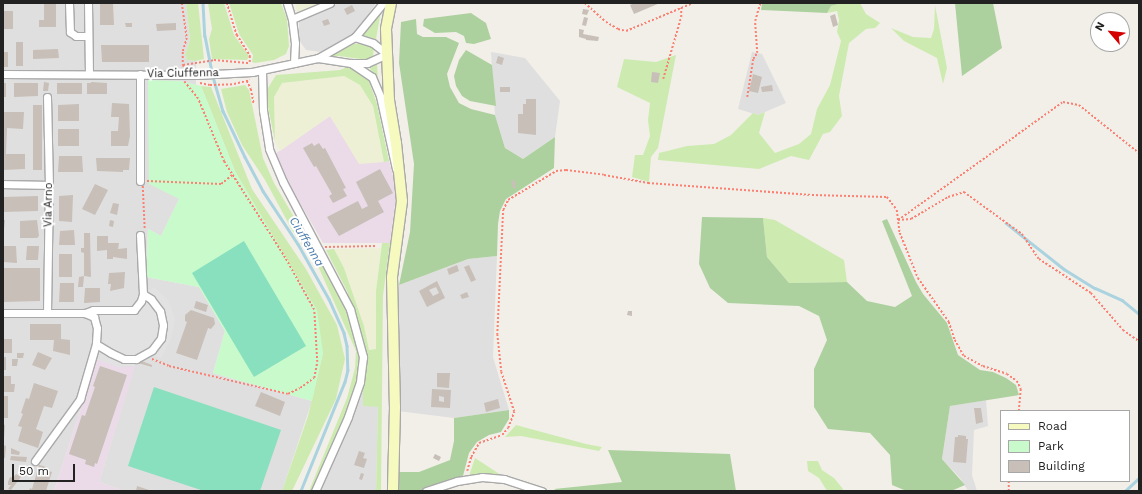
<!DOCTYPE html>
<style>
body{margin:0}
#map{position:relative;width:1142px;height:494px;overflow:hidden;background:#f2efe9;font-family:"Work Sans",sans-serif}
div>[style]{position:absolute}
[style*='--x']{left:calc(var(--x)*1px);top:calc(var(--y)*1px);width:calc(var(--w)*1px);rotate:calc(var(--a)*1deg)}
.residential>*{inset:0;background:#e0dfdf}
.industrial>*{inset:0;background:#ebdbe8}
.farmland>*{inset:0;background:#eef0d5}
.grass>*{inset:0;background:#cdebb0}
.forest>*{inset:0;background:#add19e}
.park>*{inset:0;background:#c8facc}
.pitch>*{inset:0;background:#88e0be}
.parking>*{inset:0;background:#e2e2e2}
.stream>*{height:2.5px;margin:-1.25px;padding:0 1.25px;transform-origin:1.25px;border-radius:1.25px;background:#aad3df}
.building>*{inset:0;background:#c7bfb8}
.path>*{height:1.5px;margin-top:-0.75px;transform-origin:0;background:repeating-linear-gradient(90deg,#fa8072 0 2px,transparent 0 4px)}
.roads{filter:drop-shadow(1px 0 #a9a9a9) drop-shadow(-1px 0 #a9a9a9) drop-shadow(0 1px #a9a9a9) drop-shadow(0 -1px #a9a9a9)}
.street>*{height:7px;margin:-3.5px;padding:0 3.5px;transform-origin:3.5px;border-radius:3.5px;background:#fff}
.secondary>*{height:10px;margin:-5px;padding:0 5px;transform-origin:5px;border-radius:5px;background:#f7fabf}
span{translate:-50% -50%;white-space:nowrap;text-align:center;line-height:1.15;-webkit-text-stroke:4px #fff;paint-order:stroke}
.street-label{font-size:11px;color:#222}
.water-label{font-size:12px;color:#4a7aab;font-style:italic}
.frame{position:absolute;inset:0;border:4px solid #222;pointer-events:none}
.legend{position:absolute;left:1000px;top:410px;width:130px;height:72px;box-sizing:border-box;background:#fff;border:1px solid #a7a7a7;margin:0;padding:5px 7px;list-style:none;font-size:12px;color:#222}
.legend li{display:flex;align-items:center;gap:8px;height:20px}
.legend b{width:20px;border:1px solid #a7a7a7}
.north{position:absolute;left:1090px;top:12px;width:40px;height:40px;box-sizing:border-box;background:#fff;border:1px solid #a7a7a7;border-radius:50%;rotate:298deg;font-size:11px;font-weight:700;line-height:16px;text-align:center;color:#222}
.north::after{content:'';display:block;margin:auto;width:14px;height:18px;background:#d40000;clip-path:polygon(50% 0,100% 100%,50% 72%,0 100%)}
.scale{position:absolute;left:12px;top:464px;width:63px;height:18px;box-sizing:border-box;border:2px solid #222;border-top:0;padding-left:5px;font-size:12px;line-height:14px;white-space:nowrap;color:#222;-webkit-text-stroke:3px #fff;paint-order:stroke}
</style>
<div id="map">
<div class="residential">
<div style="clip-path:polygon(3px 3px,186px 3px,190px 40px,185px 55px,187px 60px,196px 61px,196px 85px,180px 81px,179px 199px,161px 236px,148px 229px,146px 277px,199px 287px,225px 331px,213px 373px,312px 401px,282px 491px,124px 491px,99px 482px,134px 367px,119px 367px,97px 359px,54px 491px,3px 491px)"></div>
<div style="clip-path:polygon(338px 3px,376px 3px,359px 28px,349px 38px,322px 52px,306px 50px,299px 40px,299px 22px)"></div>
<div style="clip-path:polygon(491px 52px,525px 58px,560px 101px,555px 137px,523px 159px,505px 148px,495px 115px)"></div>
<div style="clip-path:polygon(752px 52px,762px 54px,786px 103px,758px 115px,738px 109px)"></div>
<div style="clip-path:polygon(497px 256px,493px 357px,509px 410px,454px 418px,398px 411px,399px 285px,468px 259px)"></div>
<div style="clip-path:polygon(363px 384px,378px 406px,376px 491px,320px 491px,337px 453px)"></div>
<div style="clip-path:polygon(986px 400px,988px 426px,974px 430px,972px 475px,977px 491px,968px 491px,960px 478px,942px 459px,950px 406px)"></div>
</div>
<div class="industrial">
<div style="clip-path:polygon(330px 116px,359px 163px,389px 161px,397px 189px,390px 243px,323px 243px,285px 177px,275px 154px)"></div>
<div style="clip-path:polygon(97px 359px,119px 367px,135px 366px,99px 482px,124px 491px,54px 491px)"></div>
</div>
<div class="farmland">
<div style="clip-path:polygon(295px 3px,323px 3px,298px 14px)"></div>
<div style="clip-path:polygon(344px 76px,360px 85px,373px 106px,384px 162px,359px 164px,330px 116px,280px 151px,275px 141px,273px 97px,282px 83px)"></div>
<div style="clip-path:polygon(381px 248px,376px 291px,376px 349px,369px 350px,364px 326px,344px 268px,334px 249px)"></div>
</div>
<div class="grass">
<div style="clip-path:polygon(186px 3px,198px 3px,204px 59px,196px 61px,187px 60px,185px 55px,190px 40px)"></div>
<div style="clip-path:polygon(208px 3px,224px 3px,234px 35px,249px 56px,247px 60px,212px 59px,209px 39px,212px 29px)"></div>
<div style="clip-path:polygon(229px 3px,281px 3px,287px 19px,289px 46px,286px 54px,274px 60px,255px 63px,252px 62px,253px 55px,239px 34px)"></div>
<div style="clip-path:polygon(842px 3px,860px 3px,866px 14px,880px 23px,875px 28px,866px 29px,849px 43px,839px 96px,842px 116px,830px 132px,823px 134px,809px 160px,791px 156px,759px 169px,658px 160px,659px 153px,687px 146px,714px 144px,731px 135px,753px 113px,758px 115px,765px 112px,759px 133px,775px 153px,799px 144px,811px 134px,817px 109px,830px 85px,841px 41px,837px 32px,839px 20px,837px 11px,827px 13px,831px 6px)"></div>
<div style="clip-path:polygon(935px 5px,947px 68px,943px 84px,937px 58px,904px 41px,891px 28px,913px 37px,931px 38px,934px 29px)"></div>
<div style="clip-path:polygon(381px 11px,376px 39px,363px 36px)"></div>
<div style="clip-path:polygon(363px 43px,369px 44px,374px 48px,373px 56px,368px 60px,339px 56px,331px 57px,331px 56px,354px 44px)"></div>
<div style="clip-path:polygon(676px 55px,658px 148px,651px 157px,649px 182px,632px 177px,635px 155px,643px 155px,650px 136px,648px 120px,650px 103px,617px 87px,624px 59px,656px 62px)"></div>
<div style="clip-path:polygon(377px 64px,378px 80px,369px 67px)"></div>
<div style="clip-path:polygon(349px 66px,357px 70px,369px 81px,377px 104px,389px 161px,384px 162px,373px 106px,360px 85px,344px 76px,282px 83px,274px 97px,275px 141px,268px 107px,268px 88px,276px 75px,340px 70px)"></div>
<div style="clip-path:polygon(245px 85px,249px 90px,263px 158px,274px 183px,338px 292px,353px 328px,360px 356px,358px 382px,338px 434px,313px 491px,309px 491px,347px 398px,355px 368px,356px 351px,318px 266px,292px 230px,265px 180px,242px 145px,227px 112px,221px 89px)"></div>
<div style="clip-path:polygon(201px 86px,211px 87px,252px 189px,306px 269px,337px 325px,345px 359px,336px 399px,292px 491px,282px 491px,308px 416px,323px 353px,235px 171px)"></div>
<div style="clip-path:polygon(763px 218px,775px 220px,844px 260px,847px 282px,789px 283px,767px 257px)"></div>
<div style="clip-path:polygon(382px 243px,390px 243px,383px 296px,381px 491px,376px 491px,378px 407px,363px 406px,363px 384px,366px 359px,360px 333px,347px 291px,326px 250px,334px 249px,344px 268px,364px 326px,369px 350px,376px 349px,376px 291px)"></div>
<div style="clip-path:polygon(516px 425px,586px 444px,602px 447px,599px 451px,521px 436px,505px 437px)"></div>
<div style="clip-path:polygon(475px 458px,504px 477px,469px 476px)"></div>
<div style="clip-path:polygon(807px 461px,818px 461px,822px 470px,834px 478px,843px 489px,842px 491px,827px 491px,819px 478px,808px 471px)"></div>
</div>
<div class="forest">
<div style="clip-path:polygon(762px 3px,842px 3px,831px 6px,827px 13px,761px 10px)"></div>
<div style="clip-path:polygon(955px 3px,993px 3px,1002px 48px,962px 76px)"></div>
<div style="clip-path:polygon(471px 13px,486px 23px,491px 39px,474px 44px,466px 43px,464px 36px,456px 32px,435px 33px,423px 26px,424px 19px)"></div>
<div style="clip-path:polygon(416px 19px,417px 34px,423px 37px,446px 37px,459px 43px,447px 74px,450px 87px,459px 103px,471px 109px,495px 115px,505px 148px,523px 159px,555px 137px,554px 168px,506px 199px,500px 211px,498px 224px,497px 256px,468px 259px,399px 285px,410px 232px,414px 164px,399px 63px,401px 22px)"></div>
<div style="clip-path:polygon(466px 50px,492px 65px,496px 106px,470px 101px,462px 96px,456px 86px,454px 76px,459px 60px)"></div>
<div style="clip-path:polygon(702px 217px,763px 218px,767px 257px,789px 283px,847px 282px,867px 301px,895px 307px,912px 296px,882px 221px,887px 219px,916px 282px,923px 294px,947px 323px,958px 355px,980px 370px,993px 372px,1006px 378px,1016px 385px,1019px 395px,950px 406px,942px 459px,965px 485px,951px 491px,904px 490px,892px 485px,890px 455px,870px 433px,828px 429px,814px 407px,814px 369px,827px 340px,819px 316px,799px 306px,728px 303px,710px 288px,699px 264px)"></div>
<div style="clip-path:polygon(509px 410px,509px 419px,501px 432px,489px 435px,477px 442px,469px 453px,463px 476px,430px 486px,421px 491px,397px 491px,397px 472px,419px 472px,450px 460px,454px 441px,454px 418px)"></div>
<div style="clip-path:polygon(608px 450px,730px 454px,736px 491px,558px 491px,554px 489px,622px 482px)"></div>
</div>
<div class="park">
<div style="clip-path:polygon(148px 80px,180px 81px,201px 86px,235px 171px,317px 310px,323px 353px,312px 401px,213px 373px,225px 331px,199px 287px,146px 277px,148px 229px,161px 236px,179px 199px,149px 184px)"></div>
</div>
<div class="pitch">
<div style="clip-path:polygon(244px 241px,306px 346px,254px 377px,192px 273px)"></div>
<div style="clip-path:polygon(154px 387px,281px 430px,260px 491px,204px 491px,128px 466px)"></div>
</div>
<div class="parking">
<div style="clip-path:polygon(154px 287px,168px 300px,175px 318px,171px 339px,161px 358px,151px 355px,135px 362px,135px 366px,119px 367px,97px 359px,91px 350px,94px 333px,92px 308px,131px 307px)"></div>
</div>
<div class="stream">
<div style="--x:203;--y:3;--w:33;--a:87"></div>
<div style="--x:205;--y:36;--w:38;--a:79"></div>
<div style="--x:212;--y:73;--w:40;--a:74"></div>
<div style="--x:223;--y:111;--w:51;--a:64.4"></div>
<div style="--x:245;--y:157;--w:38;--a:62"></div>
<div style="--x:263;--y:191;--w:64;--a:56.6"></div>
<div style="--x:298;--y:244;--w:63;--a:60.6"></div>
<div style="--x:329;--y:299;--w:37;--a:66"></div>
<div style="--x:344;--y:333;--w:13;--a:77"></div>
<div style="--x:347;--y:346;--w:24;--a:88"></div>
<div style="--x:348;--y:370;--w:12;--a:104"></div>
<div style="--x:345;--y:382;--w:118;--a:112"></div>
<div style="--x:1006;--y:223;--w:74;--a:38.4"></div>
<div style="--x:1064;--y:269;--w:36;--a:32"></div>
<div style="--x:1095;--y:288;--w:30;--a:24"></div>
<div style="--x:1122;--y:300;--w:22;--a:39"></div>
<div style="--x:1125;--y:491;--w:19;--a:-43"></div>
</div>
<div class="building">
<div style="clip-path:polygon(44px 3px,56px 3px,56px 27px,39px 27px,39px 20px,44px 20px)"></div>
<div style="clip-path:polygon(100px 3px,113px 3px,114px 25px,100px 25px)"></div>
<div style="clip-path:polygon(634px 3px,660px 3px,634px 14px,630px 5px)"></div>
<div style="clip-path:polygon(352px 5px,355px 11px,347px 15px,344px 9px)"></div>
<div style="clip-path:polygon(583px 9px,589px 10px,587px 15px,582px 14px)"></div>
<div style="clip-path:polygon(3px 11px,13px 11px,13px 29px,3px 29px)"></div>
<div style="clip-path:polygon(835px 14px,838px 25px,833px 27px,830px 16px)"></div>
<div style="clip-path:polygon(584px 17px,588px 18px,586px 26px,582px 25px)"></div>
<div style="clip-path:polygon(328px 19px,330px 24px,324px 26px,322px 21px)"></div>
<div style="clip-path:polygon(125px 23px,132px 23px,132px 27px,126px 27px)"></div>
<div style="clip-path:polygon(176px 23px,176px 30px,157px 31px,156px 24px)"></div>
<div style="clip-path:polygon(579px 29px,584px 30px,583px 34px,599px 37px,598px 41px,586px 40px,586px 39px,579px 37px)"></div>
<div style="clip-path:polygon(16px 42px,23px 42px,23px 66px,16px 66px)"></div>
<div style="clip-path:polygon(101px 45px,149px 45px,149px 62px,102px 62px)"></div>
<div style="clip-path:polygon(58px 49px,59px 58px,33px 59px,33px 50px)"></div>
<div style="clip-path:polygon(3px 52px,8px 52px,8px 67px,3px 67px)"></div>
<div style="clip-path:polygon(498px 56px,504px 58px,502px 65px,496px 63px)"></div>
<div style="clip-path:polygon(652px 72px,660px 73px,658px 83px,651px 82px)"></div>
<div style="clip-path:polygon(753px 74px,762px 77px,758px 93px,749px 91px)"></div>
<div style="clip-path:polygon(44px 82px,49px 83px,48px 91px,43px 91px)"></div>
<div style="clip-path:polygon(91px 82px,107px 83px,107px 94px,87px 94px,87px 83px,91px 83px)"></div>
<div style="clip-path:polygon(3px 83px,6px 83px,6px 97px,3px 97px)"></div>
<div style="clip-path:polygon(14px 83px,38px 83px,38px 96px,14px 97px)"></div>
<div style="clip-path:polygon(57px 83px,82px 83px,82px 94px,57px 94px)"></div>
<div style="clip-path:polygon(772px 85px,773px 91px,762px 92px,761px 87px)"></div>
<div style="clip-path:polygon(500px 87px,510px 87px,510px 92px,500px 92px)"></div>
<div style="clip-path:polygon(526px 99px,536px 99px,536px 135px,518px 133px,518px 114px,523px 114px,523px 104px,526px 104px)"></div>
<div style="clip-path:polygon(112px 103px,129px 104px,130px 136px,128px 146px,111px 146px,111px 131px,118px 131px,119px 117px,111px 117px)"></div>
<div style="clip-path:polygon(79px 104px,79px 121px,58px 121px,58px 105px)"></div>
<div style="clip-path:polygon(33px 105px,42px 105px,42px 170px,33px 170px)"></div>
<div style="clip-path:polygon(3px 112px,24px 112px,23px 129px,7px 128px,6px 154px,25px 154px,25px 169px,3px 170px)"></div>
<div style="clip-path:polygon(58px 129px,79px 129px,79px 146px,58px 146px)"></div>
<div style="clip-path:polygon(312px 143px,314px 146px,319px 143px,323px 149px,325px 148px,346px 188px,343px 189px,347px 196px,333px 203px,329px 196px,332px 194px,316px 166px,314px 167px,303px 148px)"></div>
<div style="clip-path:polygon(59px 156px,82px 156px,83px 172px,58px 172px)"></div>
<div style="clip-path:polygon(96px 158px,130px 158px,129px 170px,123px 170px,123px 172px,97px 171px)"></div>
<div style="clip-path:polygon(380px 169px,393px 193px,378px 201px,384px 212px,339px 236px,327px 217px,358px 201px,362px 209px,368px 206px,356px 182px)"></div>
<div style="clip-path:polygon(515px 180px,516px 188px,513px 188px,511px 181px)"></div>
<div style="clip-path:polygon(95px 184px,108px 190px,95px 215px,82px 209px)"></div>
<div style="clip-path:polygon(73px 195px,72px 222px,59px 221px,59px 196px)"></div>
<div style="clip-path:polygon(38px 196px,38px 211px,3px 212px,3px 197px)"></div>
<div style="clip-path:polygon(113px 203px,119px 204px,117px 215px,110px 213px)"></div>
<div style="clip-path:polygon(3px 220px,5px 220px,4px 230px,3px 230px)"></div>
<div style="clip-path:polygon(37px 220px,39px 236px,37px 238px,20px 238px,20px 221px)"></div>
<div style="clip-path:polygon(110px 220px,114px 221px,113px 227px,109px 226px)"></div>
<div style="clip-path:polygon(74px 230px,75px 245px,59px 245px,60px 231px)"></div>
<div style="clip-path:polygon(84px 233px,90px 233px,91px 277px,84px 276px,83px 287px,78px 287px,79px 277px,84px 276px,84px 253px,81px 252px,81px 248px,84px 248px)"></div>
<div style="clip-path:polygon(97px 236px,108px 236px,108px 243px,119px 243px,118px 249px,127px 248px,127px 259px,113px 257px,113px 259px,107px 259px,107px 250px,97px 251px)"></div>
<div style="clip-path:polygon(3px 246px,16px 246px,17px 263px,3px 262px)"></div>
<div style="clip-path:polygon(27px 246px,39px 246px,38px 260px,26px 260px)"></div>
<div style="clip-path:polygon(59px 254px,72px 254px,72px 277px,59px 277px)"></div>
<div style="clip-path:polygon(457px 265px,459px 271px,449px 275px,447px 269px)"></div>
<div style="clip-path:polygon(469px 265px,476px 280px,471px 282px,464px 267px)"></div>
<div style="clip-path:polygon(3px 268px,40px 268px,40px 301px,3px 302px)"></div>
<div style="clip-path:polygon(125px 272px,124px 288px,110px 291px,111px 284px,108px 284px,109px 273px)"></div>
<div style="clip-path:polygon(evenodd,437px 281px,445px 298px,427px 307px,419px 291px,437px 281px,436px 287px,439px 293px,433px 296px,429px 290px,436px 287px)"></div>
<div style="clip-path:polygon(60px 283px,74px 283px,74px 302px,59px 302px)"></div>
<div style="clip-path:polygon(85px 288px,100px 288px,100px 302px,84px 303px)"></div>
<div style="clip-path:polygon(467px 292px,469px 297px,462px 299px,460px 295px)"></div>
<div style="clip-path:polygon(196px 301px,208px 305px,206px 312px,194px 308px)"></div>
<div style="clip-path:polygon(191px 310px,214px 318px,215px 324px,211px 329px,208px 328px,197px 360px,176px 353px,187px 322px,185px 321px,185px 315px)"></div>
<div style="clip-path:polygon(628px 311px,632px 311px,632px 316px,627px 315px)"></div>
<div style="clip-path:polygon(30px 324px,61px 324px,61px 339px,70px 340px,70px 355px,53px 351px,54px 340px,30px 340px)"></div>
<div style="clip-path:polygon(3px 339px,12px 339px,12px 353px,3px 353px)"></div>
<div style="clip-path:polygon(38px 352px,52px 358px,45px 370px,32px 365px)"></div>
<div style="clip-path:polygon(17px 353px,24px 353px,23px 358px,17px 358px)"></div>
<div style="clip-path:polygon(3px 357px,6px 357px,6px 370px,3px 370px)"></div>
<div style="clip-path:polygon(12px 359px,18px 359px,17px 366px,12px 366px)"></div>
<div style="clip-path:polygon(139px 360px,152px 365px,152px 367px,138px 363px)"></div>
<div style="clip-path:polygon(100px 366px,127px 375px,97px 464px,95px 463px,94px 467px,85px 464px,86px 460px,69px 454px,82px 415px,85px 416px,95px 387px,93px 386px)"></div>
<div style="clip-path:polygon(437px 373px,450px 373px,449px 388px,437px 387px)"></div>
<div style="clip-path:polygon(3px 376px,11px 376px,11px 384px,15px 384px,14px 392px,3px 392px)"></div>
<div style="clip-path:polygon(34px 383px,58px 391px,52px 408px,44px 406px,36px 429px,43px 432px,38px 448px,18px 441px,22px 427px,18px 426px,23px 414px,21px 413px,26px 398px,29px 399px)"></div>
<div style="clip-path:polygon(evenodd,432px 389px,451px 390px,450px 408px,431px 407px,432px 389px,439px 396px,444px 397px,444px 402px,439px 401px,439px 396px)"></div>
<div style="clip-path:polygon(261px 392px,285px 402px,280px 416px,255px 406px)"></div>
<div style="clip-path:polygon(3px 396px,8px 396px,8px 418px,3px 418px)"></div>
<div style="clip-path:polygon(498px 399px,500px 408px,486px 412px,484px 403px)"></div>
<div style="clip-path:polygon(974px 408px,981px 408px,983px 422px,976px 424px)"></div>
<div style="clip-path:polygon(3px 424px,5px 425px,4px 440px,3px 440px)"></div>
<div style="clip-path:polygon(958px 435px,966px 436px,966px 439px,968px 439px,966px 463px,953px 462px,955px 437px,958px 437px)"></div>
<div style="clip-path:polygon(3px 445px,6px 446px,5px 458px,3px 458px)"></div>
<div style="clip-path:polygon(11px 448px,20px 452px,19px 455px,11px 454px)"></div>
<div style="clip-path:polygon(359px 451px,365px 453px,363px 458px,367px 459px,364px 468px,354px 465px)"></div>
<div style="clip-path:polygon(435px 454px,441px 457px,439px 461px,433px 458px)"></div>
<div style="clip-path:polygon(11px 456px,27px 457px,26px 462px,10px 460px)"></div>
<div style="clip-path:polygon(39px 465px,46px 467px,45px 470px,52px 472px,46px 491px,29px 491px,30px 488px,32px 489px)"></div>
<div style="clip-path:polygon(361px 473px,364px 474px,362px 480px,359px 479px)"></div>
<div style="clip-path:polygon(16px 474px,21px 477px,11px 490px,8px 489px,11px 485px,8px 485px,8px 482px,10px 477px,13px 478px)"></div>
<div style="clip-path:polygon(137px 486px,152px 491px,136px 491px)"></div>
</div>
<div class="path">
<div style="--x:182;--y:3;--w:35;--a:82"></div>
<div style="--x:187;--y:38;--w:15;--a:106"></div>
<div style="--x:183;--y:52;--w:13;--a:90"></div>
<div style="--x:227;--y:3;--w:34;--a:73"></div>
<div style="--x:237;--y:35;--w:25;--a:58"></div>
<div style="--x:250;--y:56;--w:8;--a:90"></div>
<div style="--x:585;--y:3;--w:28;--a:42"></div>
<div style="--x:606;--y:22;--w:14;--a:30"></div>
<div style="--x:618;--y:29;--w:8;--a:14"></div>
<div style="--x:626;--y:31;--w:73;--a:-22.7"></div>
<div style="--x:183;--y:67;--w:2;--a:-90"></div>
<div style="--x:183;--y:65;--w:31;--a:-9"></div>
<div style="--x:214;--y:60;--w:36;--a:5"></div>
<div style="--x:663;--y:79;--w:65;--a:-73.8"></div>
<div style="--x:681;--y:17;--w:9;--a:-90"></div>
<div style="--x:247;--y:81;--w:9;--a:63"></div>
<div style="--x:251;--y:89;--w:15;--a:79"></div>
<div style="--x:200;--y:83;--w:10;--a:11"></div>
<div style="--x:210;--y:85;--w:24;--a:-2"></div>
<div style="--x:234;--y:84;--w:16;--a:-14"></div>
<div style="--x:747;--y:97;--w:38;--a:-81"></div>
<div style="--x:753;--y:59;--w:7;--a:-56"></div>
<div style="--x:757;--y:53;--w:32;--a:-94"></div>
<div style="--x:755;--y:21;--w:19;--a:-74"></div>
<div style="--x:147;--y:181;--w:74;--a:2.3"></div>
<div style="--x:221;--y:184;--w:14;--a:-39"></div>
<div style="--x:143;--y:186;--w:44;--a:87.4"></div>
<div style="--x:898;--y:220;--w:13;--a:-4"></div>
<div style="--x:911;--y:219;--w:43;--a:-30.7"></div>
<div style="--x:948;--y:197;--w:17;--a:-17"></div>
<div style="--x:964;--y:192;--w:72;--a:35.9"></div>
<div style="--x:1022;--y:234;--w:30;--a:56"></div>
<div style="--x:1039;--y:259;--w:62;--a:33.2"></div>
<div style="--x:1091;--y:293;--w:49;--a:49.1"></div>
<div style="--x:1123;--y:330;--w:19;--a:35"></div>
<div style="--x:898;--y:220;--w:203;--a:-35.6"></div>
<div style="--x:1063;--y:102;--w:16;--a:11"></div>
<div style="--x:1079;--y:105;--w:77;--a:38.7"></div>
<div style="--x:325;--y:247;--w:51;--a:-1.1"></div>
<div style="--x:152;--y:359;--w:18;--a:22"></div>
<div style="--x:169;--y:366;--w:122;--a:13.2"></div>
<div style="--x:288;--y:394;--w:13;--a:-27"></div>
<div style="--x:300;--y:388;--w:17;--a:-36"></div>
<div style="--x:314;--y:378;--w:16;--a:-79"></div>
<div style="--x:317;--y:362;--w:52;--a:-93.3"></div>
<div style="--x:314;--y:310;--w:60;--a:-119.1"></div>
<div style="--x:285;--y:258;--w:114;--a:-122.4"></div>
<div style="--x:224;--y:162;--w:68;--a:-112.4"></div>
<div style="--x:198;--y:99;--w:22;--a:-129"></div>
<div style="--x:467;--y:471;--w:15;--a:-74"></div>
<div style="--x:471;--y:457;--w:16;--a:-60"></div>
<div style="--x:479;--y:443;--w:24;--a:-19"></div>
<div style="--x:502;--y:435;--w:9;--a:-49"></div>
<div style="--x:508;--y:428;--w:17;--a:-69"></div>
<div style="--x:514;--y:412;--w:42;--a:-108"></div>
<div style="--x:501;--y:372;--w:37;--a:-96"></div>
<div style="--x:497;--y:335;--w:125;--a:-87.3"></div>
<div style="--x:503;--y:210;--w:11;--a:-63"></div>
<div style="--x:508;--y:200;--w:56;--a:-31.1"></div>
<div style="--x:556;--y:171;--w:10;--a:-6"></div>
<div style="--x:566;--y:170;--w:38;--a:7"></div>
<div style="--x:604;--y:175;--w:45;--a:10.3"></div>
<div style="--x:648;--y:183;--w:164;--a:4.2"></div>
<div style="--x:812;--y:195;--w:75;--a:1.5"></div>
<div style="--x:887;--y:197;--w:16;--a:52"></div>
<div style="--x:897;--y:210;--w:23;--a:83"></div>
<div style="--x:900;--y:233;--w:48;--a:68.2"></div>
<div style="--x:918;--y:278;--w:54;--a:54.8"></div>
<div style="--x:949;--y:322;--w:19;--a:72"></div>
<div style="--x:955;--y:340;--w:18;--a:61"></div>
<div style="--x:964;--y:356;--w:21;--a:28"></div>
<div style="--x:983;--y:366;--w:25;--a:18"></div>
<div style="--x:1007;--y:374;--w:12;--a:35"></div>
<div style="--x:1017;--y:381;--w:9;--a:63"></div>
<div style="--x:1021;--y:389;--w:22;--a:95"></div>
<div style="--x:1009;--y:481;--w:10;--a:90"></div>
</div>
<div class="roads">
<div class="street">
<div style="--x:69;--y:3;--w:29;--a:88"></div>
<div style="--x:70;--y:32;--w:7;--a:34"></div>
<div style="--x:76;--y:36;--w:12;--a:0"></div>
<div style="--x:88;--y:3;--w:71;--a:89.2"></div>
<div style="--x:287;--y:3;--w:17;--a:73"></div>
<div style="--x:292;--y:19;--w:24;--a:83"></div>
<div style="--x:295;--y:43;--w:20;--a:93"></div>
<div style="--x:292;--y:19;--w:41;--a:-22.8"></div>
<div style="--x:318;--y:58;--w:33;--a:9"></div>
<div style="--x:351;--y:63;--w:25;--a:34"></div>
<div style="--x:372;--y:77;--w:21;--a:67"></div>
<div style="--x:380;--y:96;--w:75;--a:77.6"></div>
<div style="--x:352;--y:63;--w:15;--a:0"></div>
<div style="--x:367;--y:63;--w:22;--a:-24"></div>
<div style="--x:387;--y:54;--w:18;--a:-142"></div>
<div style="--x:373;--y:43;--w:19;--a:-162"></div>
<div style="--x:262;--y:70;--w:40;--a:88.6"></div>
<div style="--x:263;--y:110;--w:39;--a:81"></div>
<div style="--x:269;--y:149;--w:36;--a:67"></div>
<div style="--x:283;--y:182;--w:144;--a:62.2"></div>
<div style="--x:350;--y:309;--w:50;--a:74.8"></div>
<div style="--x:363;--y:357;--w:25;--a:97"></div>
<div style="--x:360;--y:382;--w:37;--a:109"></div>
<div style="--x:348;--y:417;--w:81;--a:114"></div>
<div style="--x:3;--y:74;--w:193;--a:0.3"></div>
<div style="--x:196;--y:75;--w:56;--a:-3.1"></div>
<div style="--x:252;--y:72;--w:67;--a:-12"></div>
<div style="--x:318;--y:58;--w:43;--a:-29.6"></div>
<div style="--x:355;--y:37;--w:44;--a:-50.5"></div>
<div style="--x:140;--y:74;--w:107;--a:90"></div>
<div style="--x:47;--y:97;--w:88;--a:88.7"></div>
<div style="--x:49;--y:185;--w:128;--a:90.9"></div>
<div style="--x:3;--y:184;--w:46;--a:1.2"></div>
<div style="--x:140;--y:235;--w:59;--a:87.1"></div>
<div style="--x:143;--y:294;--w:7;--a:106"></div>
<div style="--x:141;--y:301;--w:11;--a:128"></div>
<div style="--x:134;--y:310;--w:41;--a:180"></div>
<div style="--x:93;--y:310;--w:9;--a:159"></div>
<div style="--x:85;--y:313;--w:10;--a:24"></div>
<div style="--x:94;--y:317;--w:11;--a:75"></div>
<div style="--x:97;--y:328;--w:16;--a:94"></div>
<div style="--x:96;--y:344;--w:17;--a:31"></div>
<div style="--x:111;--y:353;--w:14;--a:25"></div>
<div style="--x:124;--y:359;--w:12;--a:0"></div>
<div style="--x:136;--y:359;--w:18;--a:-29"></div>
<div style="--x:152;--y:350;--w:15;--a:-53"></div>
<div style="--x:161;--y:338;--w:13;--a:-81"></div>
<div style="--x:163;--y:325;--w:14;--a:-102"></div>
<div style="--x:160;--y:311;--w:15;--a:-127"></div>
<div style="--x:151;--y:299;--w:9;--a:-148"></div>
<div style="--x:3;--y:313;--w:82;--a:0"></div>
<div style="--x:35;--y:461;--w:77;--a:-54"></div>
<div style="--x:80;--y:399;--w:57;--a:-73.8"></div>
<div style="--x:426;--y:491;--w:33;--a:-18"></div>
<div style="--x:457;--y:481;--w:25;--a:-9"></div>
<div style="--x:482;--y:477;--w:22;--a:5"></div>
<div style="--x:504;--y:479;--w:40;--a:18"></div>
</div>
<div class="secondary">
<div style="--x:391;--y:3;--w:26;--a:101"></div>
<div style="--x:386;--y:29;--w:71;--a:87.6"></div>
<div style="--x:389;--y:100;--w:44;--a:80.8"></div>
<div style="--x:396;--y:143;--w:58;--a:84.1"></div>
<div style="--x:402;--y:201;--w:77;--a:97.5"></div>
<div style="--x:392;--y:277;--w:130;--a:88.7"></div>
<div style="--x:395;--y:407;--w:84;--a:91.4"></div>
</div>
</div>
<div class="street-label">
<span style="left:183px;top:74px;rotate:-1deg">Via Ciuffenna</span>
<span style="left:49px;top:205px;rotate:-89deg">Via Arno</span>
</div>
<div class="water-label">
<span style="left:306px;top:242px;rotate:59deg">Ciuffenna</span>
</div>
<div class="frame"></div>
<ul class="legend">
<li><b style="height:5px;background:#f7fabf"></b>Road</li>
<li><b style="height:11px;background:#c8facc"></b>Park</li>
<li><b style="height:11px;background:#c7bfb8"></b>Building</li>
</ul>
<div class="north">N</div>
<div class="scale">50 m</div>
</div>
